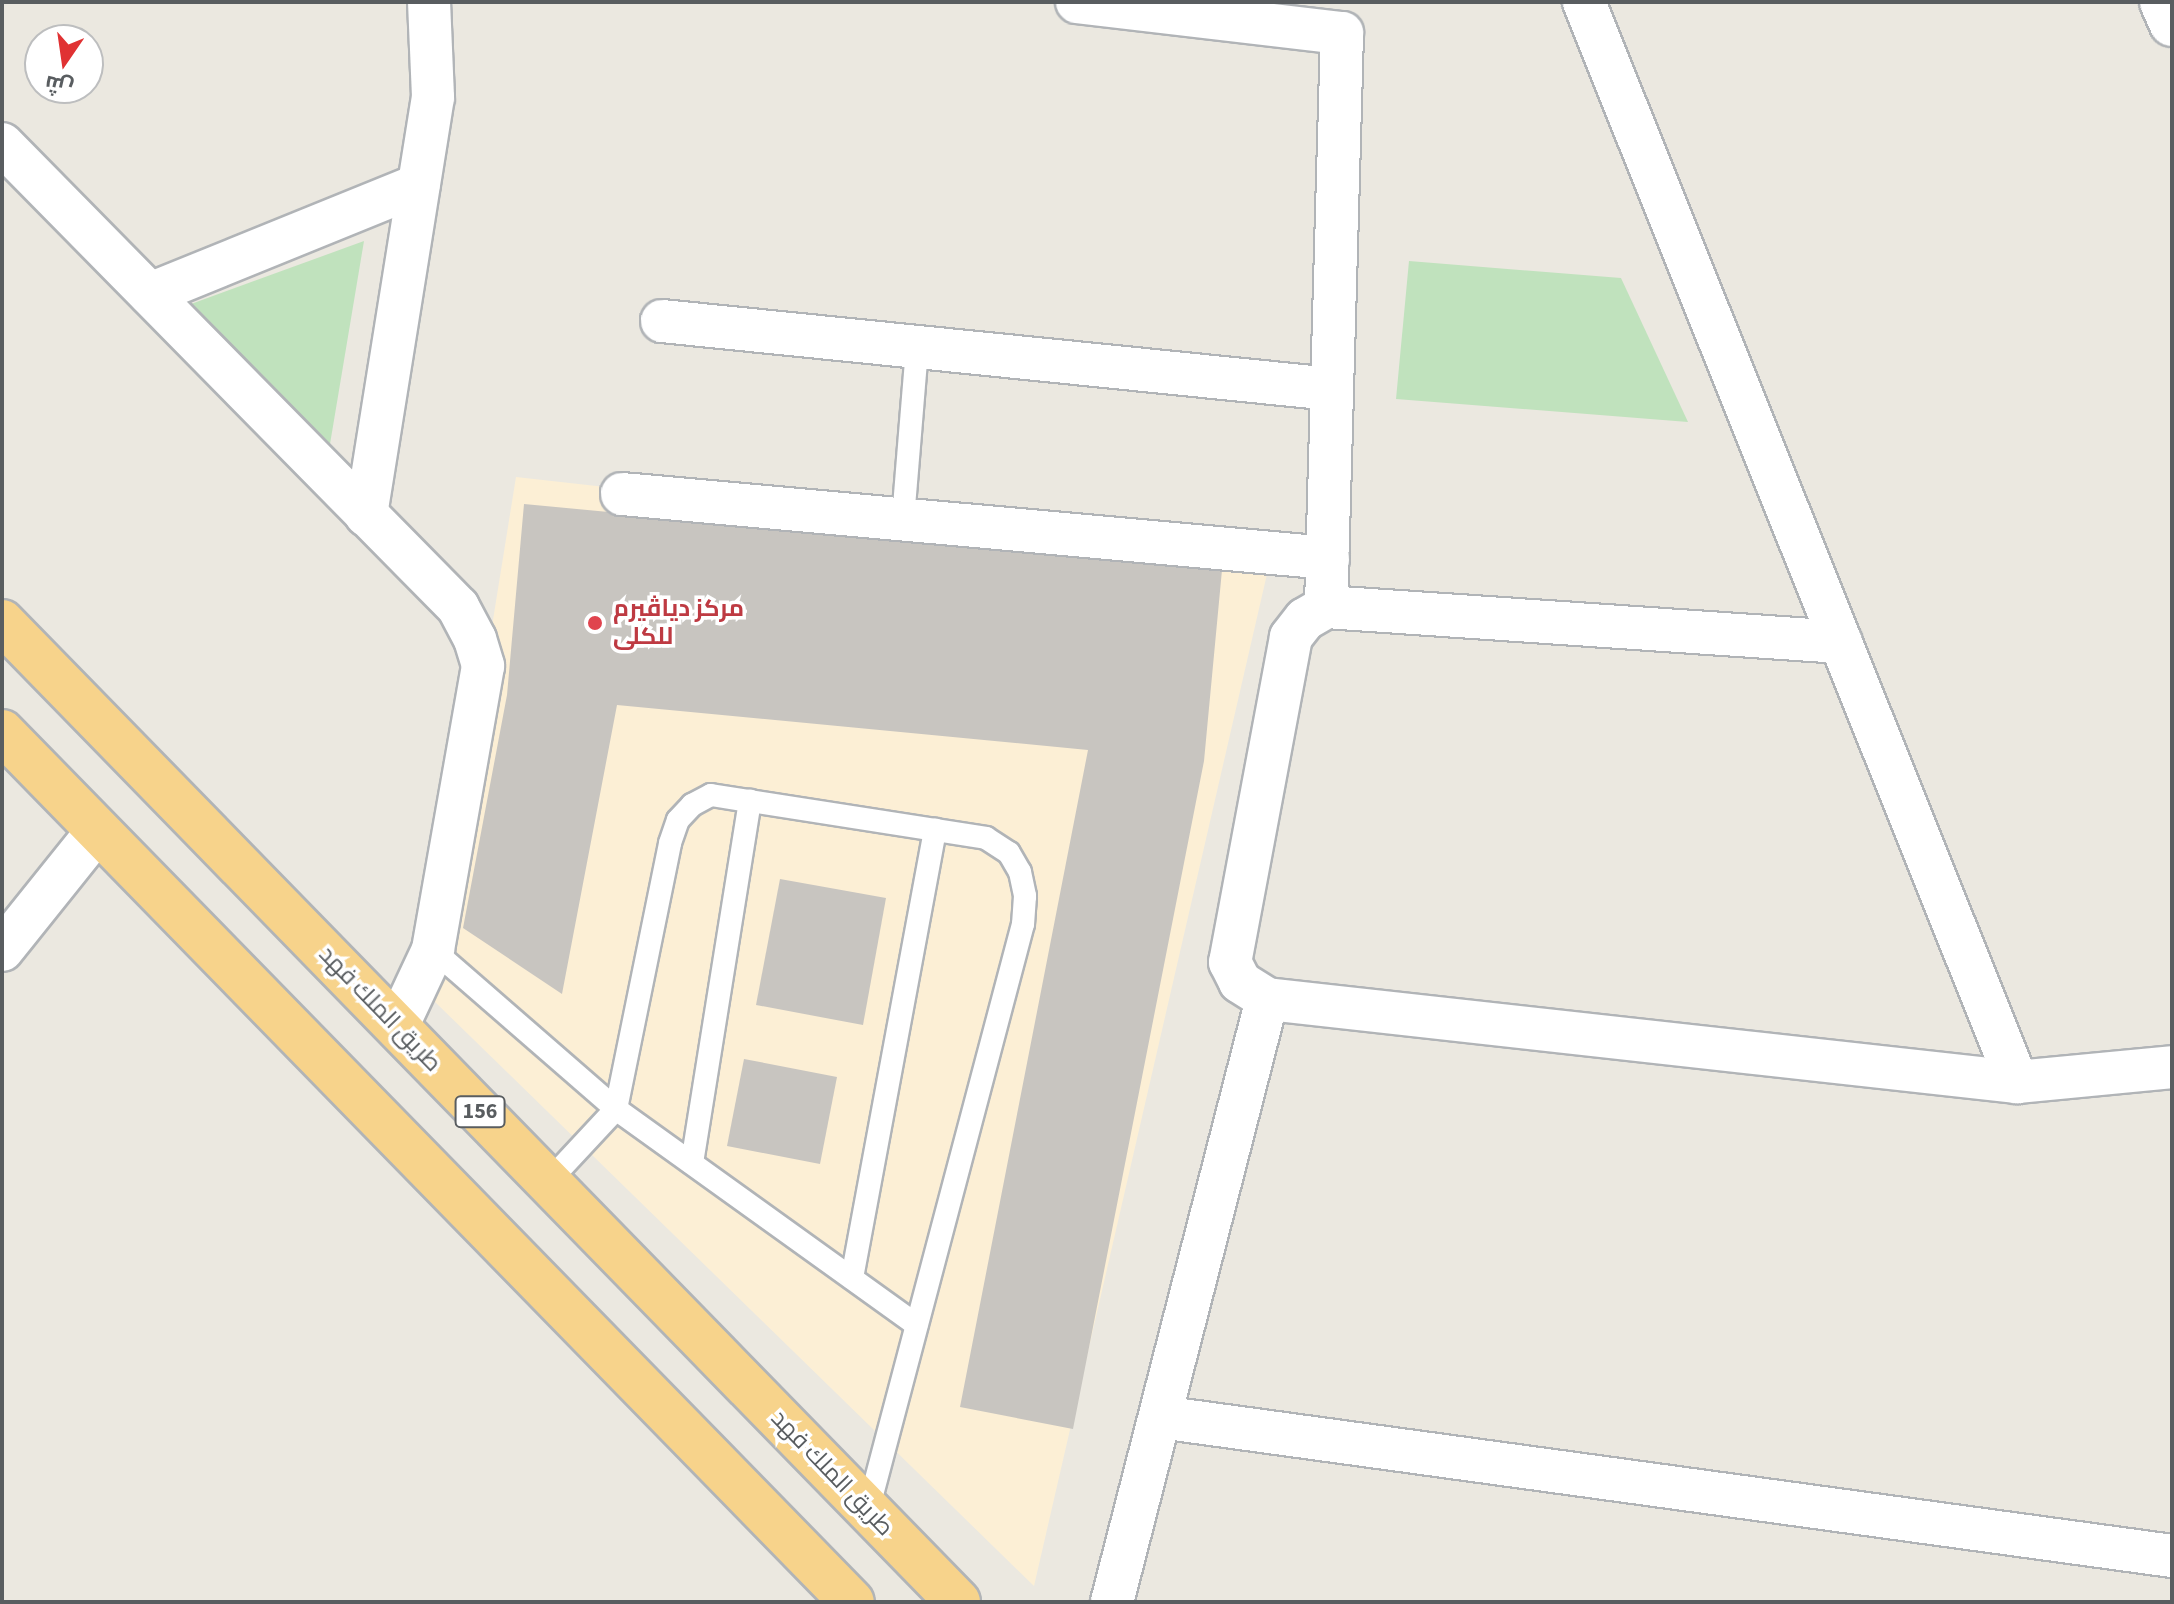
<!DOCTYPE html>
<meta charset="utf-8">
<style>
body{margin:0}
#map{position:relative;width:2174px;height:1604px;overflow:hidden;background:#ebe8e0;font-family:"Source Sans 3",Cairo,sans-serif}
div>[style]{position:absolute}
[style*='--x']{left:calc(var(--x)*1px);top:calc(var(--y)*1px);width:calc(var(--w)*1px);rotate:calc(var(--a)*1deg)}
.commercial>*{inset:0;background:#fcefd5}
.green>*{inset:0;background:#c0e2bd}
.building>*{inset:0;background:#c8c5c0}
.roads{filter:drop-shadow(2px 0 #b1b4b7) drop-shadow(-2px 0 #b1b4b7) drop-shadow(0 2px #b1b4b7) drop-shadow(0 -2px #b1b4b7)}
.lane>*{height:22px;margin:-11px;padding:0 11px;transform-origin:11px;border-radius:11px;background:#fff}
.street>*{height:42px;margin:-21px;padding:0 21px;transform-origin:21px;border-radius:21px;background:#fff}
.secondary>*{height:44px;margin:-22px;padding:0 22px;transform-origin:22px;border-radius:22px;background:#fff}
.highway>*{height:44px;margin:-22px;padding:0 22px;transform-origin:22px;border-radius:22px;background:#f7d38b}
.dots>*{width:22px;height:22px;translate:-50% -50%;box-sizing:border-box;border:4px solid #fff;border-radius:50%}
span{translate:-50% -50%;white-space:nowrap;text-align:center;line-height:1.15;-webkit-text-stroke:7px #fff;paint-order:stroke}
.shield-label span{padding:2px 6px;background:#fff;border:2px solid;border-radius:6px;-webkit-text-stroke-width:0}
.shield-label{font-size:22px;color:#595d60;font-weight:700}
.health-label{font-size:24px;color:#be3a42;font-weight:700}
.left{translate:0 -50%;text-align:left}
.street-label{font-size:24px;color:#595d60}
.frame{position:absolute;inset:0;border:4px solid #595d60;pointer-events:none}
.north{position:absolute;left:24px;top:24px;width:80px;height:80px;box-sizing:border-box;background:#fff;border:2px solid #bdbebf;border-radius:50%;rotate:193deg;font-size:22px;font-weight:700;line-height:32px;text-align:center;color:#595d60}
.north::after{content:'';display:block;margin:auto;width:28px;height:36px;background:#e03233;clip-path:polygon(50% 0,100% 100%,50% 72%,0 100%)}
</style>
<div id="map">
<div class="commercial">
<div style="clip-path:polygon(516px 477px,1270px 561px,1034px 1586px,432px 999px)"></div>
</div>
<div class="green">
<div style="clip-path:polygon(364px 241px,329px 450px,191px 304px)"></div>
<div style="clip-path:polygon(1409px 261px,1621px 278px,1688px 422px,1396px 399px)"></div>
</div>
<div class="building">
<div style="clip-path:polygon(524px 504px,1222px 570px,1204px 761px,1073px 1429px,960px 1407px,1088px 750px,617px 705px,562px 994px,463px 928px,507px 695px)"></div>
<div style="clip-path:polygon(780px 879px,886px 898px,863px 1025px,756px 1005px)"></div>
<div style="clip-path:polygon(744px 1059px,837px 1077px,820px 1164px,727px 1146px)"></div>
</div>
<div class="roads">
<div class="lane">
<div style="--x:903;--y:519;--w:173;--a:-85.3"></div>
<div style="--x:433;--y:950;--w:242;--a:41"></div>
<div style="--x:616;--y:1109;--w:370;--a:35.7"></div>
<div style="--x:692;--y:1163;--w:367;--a:-80.9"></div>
<div style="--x:548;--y:1182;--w:100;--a:-47"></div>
<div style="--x:616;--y:1109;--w:271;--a:-78.5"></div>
<div style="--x:670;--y:843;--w:24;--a:-71"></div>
<div style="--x:678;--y:820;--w:21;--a:-47"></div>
<div style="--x:692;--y:805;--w:21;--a:-28"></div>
<div style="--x:711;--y:795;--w:39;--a:9"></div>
<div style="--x:750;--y:801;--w:239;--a:8.9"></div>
<div style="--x:986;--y:838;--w:27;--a:33"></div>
<div style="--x:1009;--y:853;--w:22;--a:60"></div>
<div style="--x:1020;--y:872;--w:25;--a:78"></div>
<div style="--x:1025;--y:896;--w:28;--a:94"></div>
<div style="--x:1023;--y:924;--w:606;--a:104.82"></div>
<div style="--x:852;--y:1278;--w:456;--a:-79.5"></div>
</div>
<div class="street">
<div style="--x:1077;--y:2;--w:267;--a:6.7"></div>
<div style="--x:1342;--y:33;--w:574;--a:91.6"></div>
<div style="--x:1326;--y:607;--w:516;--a:3.89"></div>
<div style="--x:1584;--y:2;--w:1164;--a:68.15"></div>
<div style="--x:2;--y:144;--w:650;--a:45.44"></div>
<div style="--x:458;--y:607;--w:36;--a:62"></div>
<div style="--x:475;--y:639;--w:28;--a:73"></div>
<div style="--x:483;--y:666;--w:288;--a:100"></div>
<div style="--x:433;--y:950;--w:85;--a:115.1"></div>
<div style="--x:150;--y:294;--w:290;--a:-22.1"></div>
<div style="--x:662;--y:321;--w:672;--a:5.8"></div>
<div style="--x:622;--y:494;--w:709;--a:5.18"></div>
<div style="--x:366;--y:515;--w:423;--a:-80.9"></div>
<div style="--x:433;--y:97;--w:95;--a:-92.4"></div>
<div style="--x:1326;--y:607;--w:24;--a:150"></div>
<div style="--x:1305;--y:619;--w:23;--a:128"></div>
<div style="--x:1291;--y:637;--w:331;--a:100.6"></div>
<div style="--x:1230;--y:962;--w:22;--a:63"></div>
<div style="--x:1240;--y:982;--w:32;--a:32"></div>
<div style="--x:1267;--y:999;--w:755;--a:6.32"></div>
<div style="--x:2017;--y:1082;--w:156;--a:-5.5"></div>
<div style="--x:2;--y:950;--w:154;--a:-51.3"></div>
<div style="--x:1160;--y:1417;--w:1022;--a:7.82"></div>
<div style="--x:1112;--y:1602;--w:623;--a:-75.58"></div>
</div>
<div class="secondary">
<div style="--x:2162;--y:2;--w:24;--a:66"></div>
</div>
<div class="highway">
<div style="--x:2;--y:622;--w:1369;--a:45.71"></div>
<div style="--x:2;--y:732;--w:1216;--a:45.67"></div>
</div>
</div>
<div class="dots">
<div style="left:595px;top:623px;background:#e0444e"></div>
</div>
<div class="shield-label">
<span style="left:480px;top:1112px">156</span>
</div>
<div class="health-label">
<span class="left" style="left:613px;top:623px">مركز دياڤيرم<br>للكلى</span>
</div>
<div class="street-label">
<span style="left:380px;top:1009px;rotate:46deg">طريق الملك فهد</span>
<span style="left:832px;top:1473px;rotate:46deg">طريق الملك فهد</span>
</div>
<div class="frame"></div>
<div class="north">ش</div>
</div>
